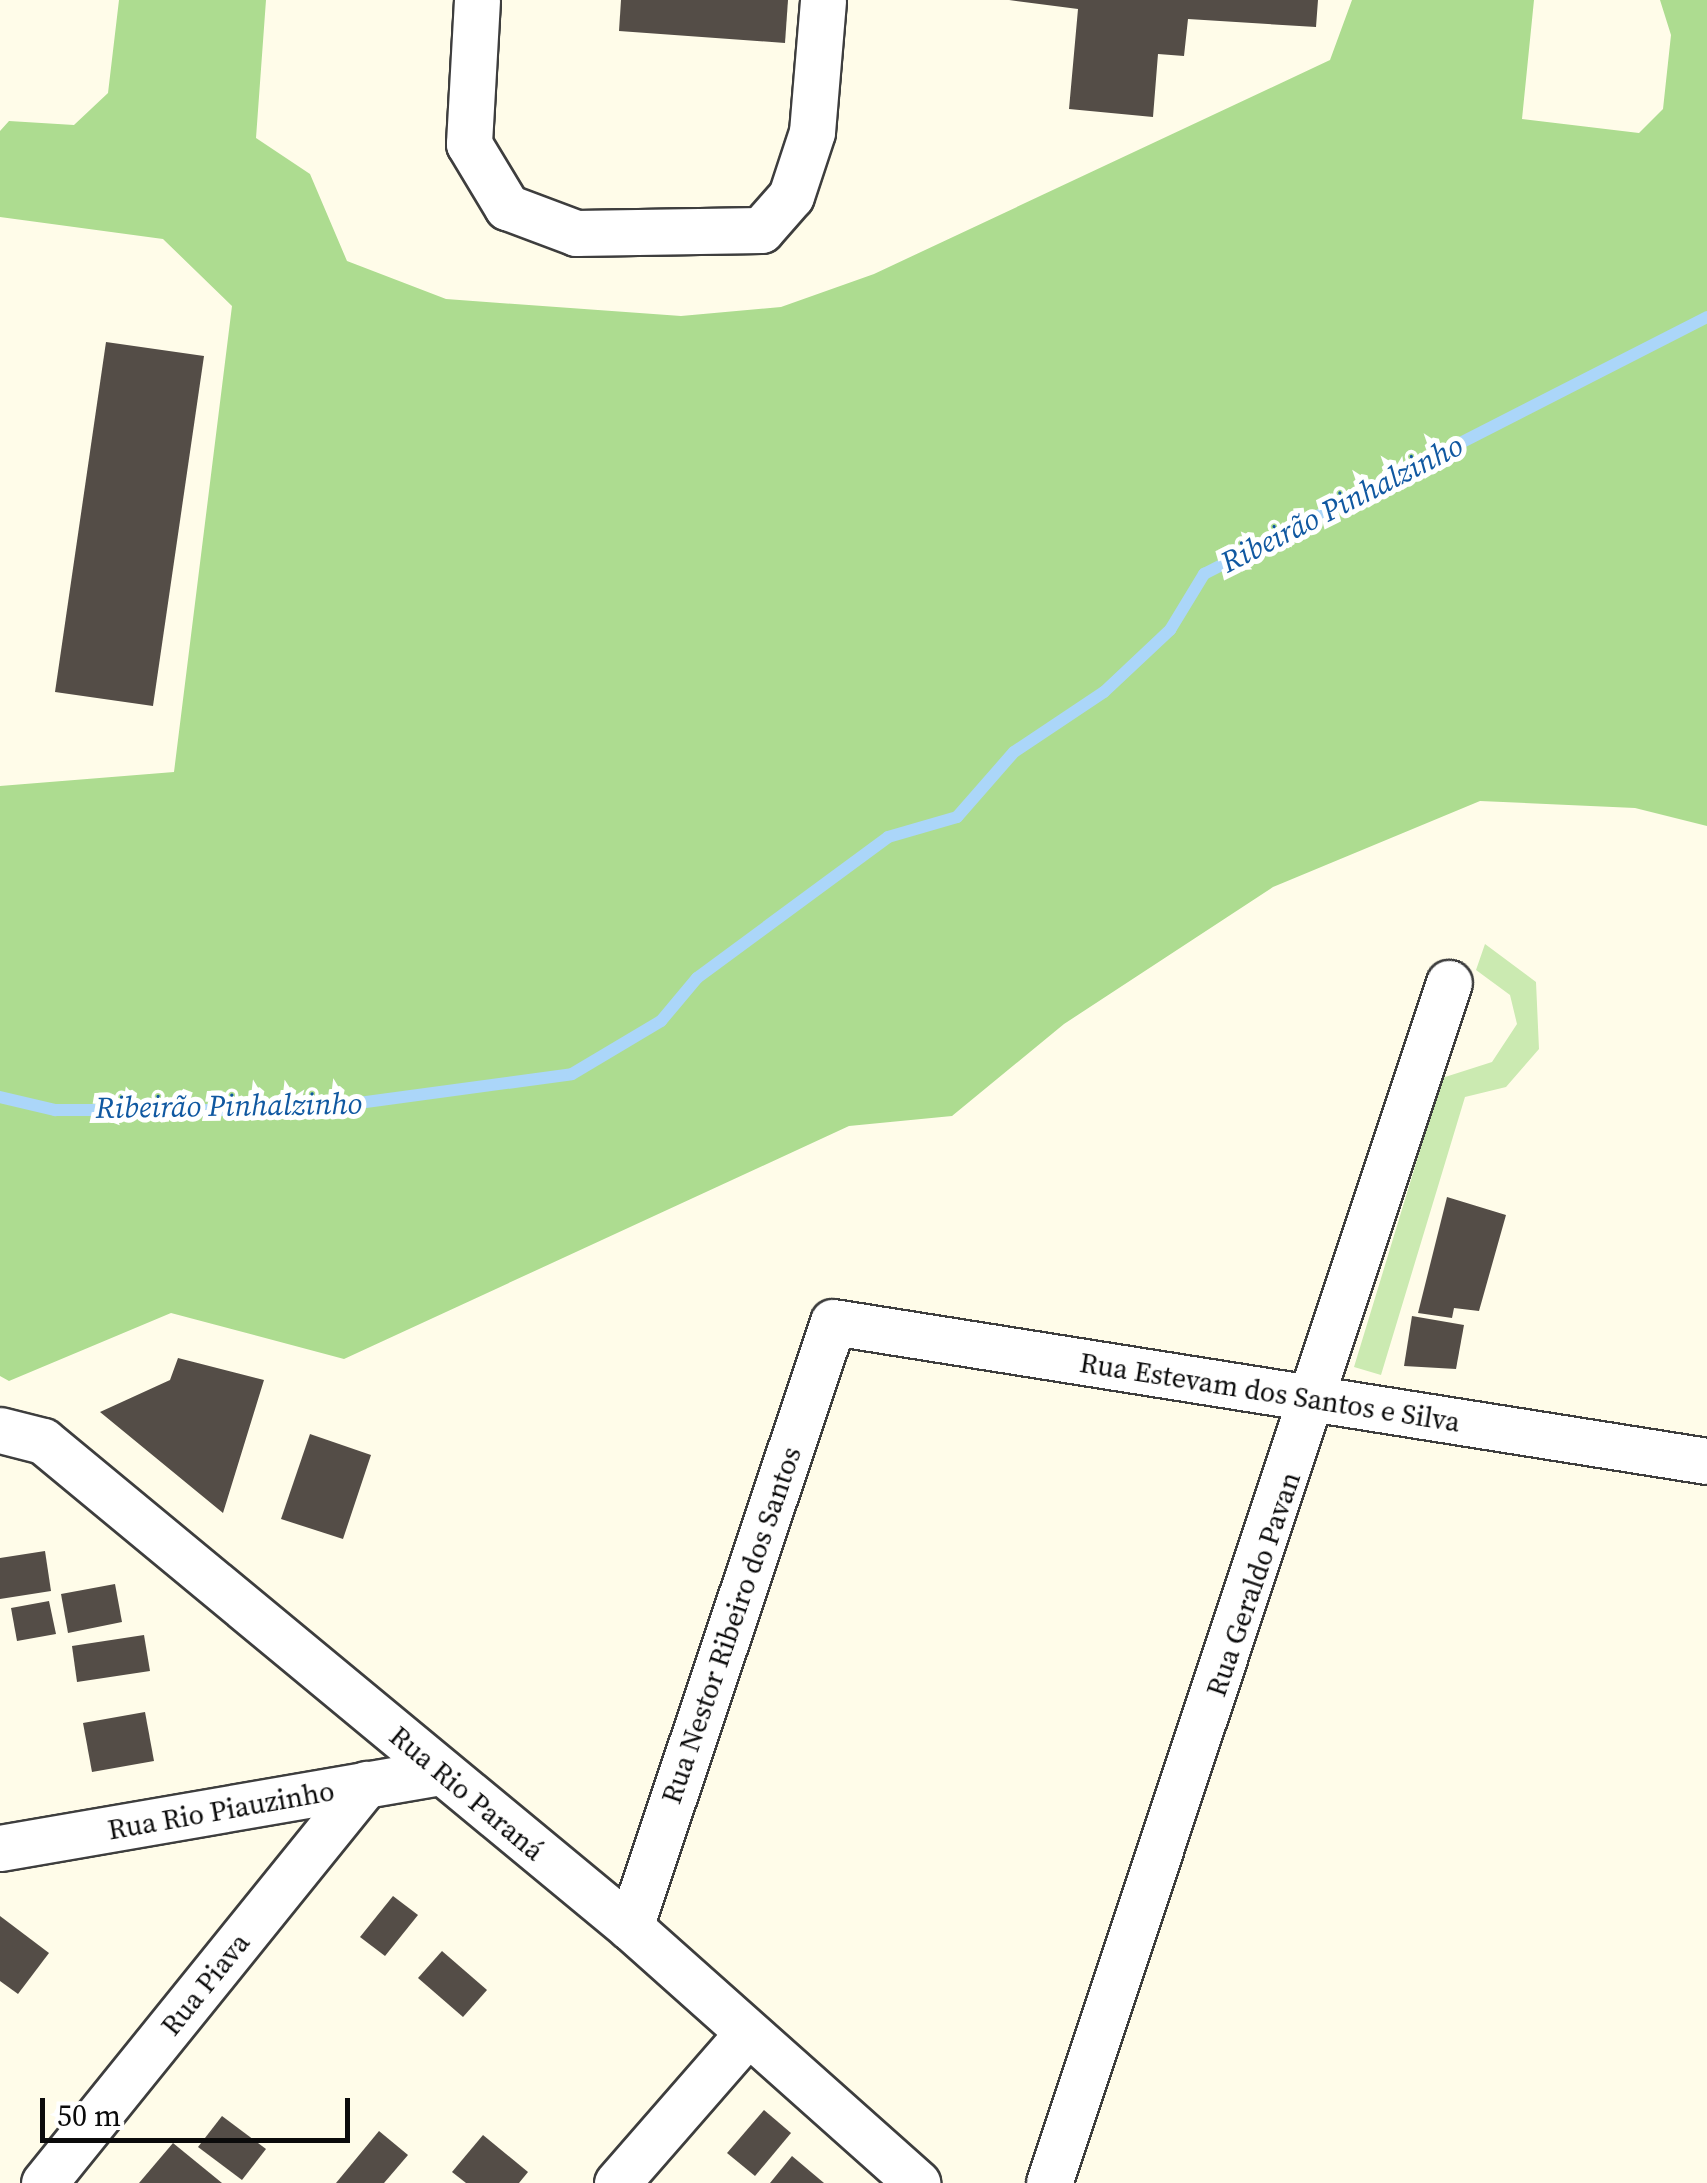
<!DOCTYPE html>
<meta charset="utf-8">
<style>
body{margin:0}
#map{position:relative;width:1707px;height:2183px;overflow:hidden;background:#fffce9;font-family:"Source Serif 4",serif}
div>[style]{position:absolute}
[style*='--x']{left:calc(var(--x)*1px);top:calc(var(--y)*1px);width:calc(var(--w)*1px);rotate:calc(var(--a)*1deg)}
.green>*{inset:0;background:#cbeab1}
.forest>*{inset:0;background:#addc90}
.stream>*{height:12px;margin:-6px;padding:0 6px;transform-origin:6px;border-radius:6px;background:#abd6f9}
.building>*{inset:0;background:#544d47}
.roads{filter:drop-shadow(2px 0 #3e3e3e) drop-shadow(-2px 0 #3e3e3e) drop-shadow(0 2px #3e3e3e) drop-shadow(0 -2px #3e3e3e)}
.minor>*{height:45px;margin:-22.5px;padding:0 22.5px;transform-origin:22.5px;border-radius:22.5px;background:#fff}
span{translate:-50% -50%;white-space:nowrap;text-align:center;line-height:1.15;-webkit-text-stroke:10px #fff;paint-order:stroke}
.street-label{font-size:28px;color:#0b0b0b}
.water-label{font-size:30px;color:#1058a1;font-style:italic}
.scale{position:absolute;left:40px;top:2098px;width:310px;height:45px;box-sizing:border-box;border:5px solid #0b0b0b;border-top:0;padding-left:12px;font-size:30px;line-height:35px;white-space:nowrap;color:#0b0b0b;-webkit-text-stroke:8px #fff;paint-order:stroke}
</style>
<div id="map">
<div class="green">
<div style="clip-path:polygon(1485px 944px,1536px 982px,1539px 1049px,1506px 1087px,1465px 1097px,1381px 1375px,1354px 1367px,1442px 1078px,1492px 1062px,1517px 1024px,1510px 995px,1476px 970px)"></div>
</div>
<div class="forest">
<div style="clip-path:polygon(119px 0,266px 0,256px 138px,310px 174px,347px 261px,446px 299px,681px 316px,781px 307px,874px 274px,1330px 60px,1352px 0,1534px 0,1522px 119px,1639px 133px,1663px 109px,1671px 35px,1660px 0,1707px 0,1707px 826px,1635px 808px,1480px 801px,1273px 887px,1064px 1024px,952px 1116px,849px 1126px,344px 1359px,171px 1313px,9px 1381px,0 1376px,0 786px,174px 772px,232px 306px,163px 239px,0 217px,0 131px,9px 121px,74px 125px,108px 93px)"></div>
</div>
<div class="stream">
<div style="--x:0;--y:1097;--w:57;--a:13.3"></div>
<div style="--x:55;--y:1110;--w:252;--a:0"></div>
<div style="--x:307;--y:1110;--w:267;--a:-7.7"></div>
<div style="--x:572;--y:1074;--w:104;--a:-30.8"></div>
<div style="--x:661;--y:1021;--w:56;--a:-50.1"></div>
<div style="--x:697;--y:978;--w:237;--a:-36.4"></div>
<div style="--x:888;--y:837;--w:72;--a:-16.2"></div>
<div style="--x:957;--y:817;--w:86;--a:-48.8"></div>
<div style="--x:1014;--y:752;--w:108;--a:-33.7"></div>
<div style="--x:1104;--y:692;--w:91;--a:-43.2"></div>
<div style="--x:1170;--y:630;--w:66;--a:-58.7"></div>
<div style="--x:1204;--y:574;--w:565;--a:-27.06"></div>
</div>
<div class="building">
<div style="clip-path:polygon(621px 0,788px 0,785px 43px,619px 31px)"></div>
<div style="clip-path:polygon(1009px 0,1318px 0,1316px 27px,1188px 19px,1184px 56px,1158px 54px,1153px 117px,1069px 109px,1078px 9px)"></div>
<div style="clip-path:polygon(106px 342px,204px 356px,153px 706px,55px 692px)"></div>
<div style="clip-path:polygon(1447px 1197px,1506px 1215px,1479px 1311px,1454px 1308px,1452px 1318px,1418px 1313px)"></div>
<div style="clip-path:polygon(1412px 1316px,1464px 1325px,1456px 1369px,1404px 1366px)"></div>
<div style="clip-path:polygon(178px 1358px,264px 1380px,223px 1513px,100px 1412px,170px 1380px)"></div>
<div style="clip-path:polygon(310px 1434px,371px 1455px,343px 1539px,281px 1519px)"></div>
<div style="clip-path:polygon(45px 1551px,51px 1591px,0 1599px,0 1558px)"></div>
<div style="clip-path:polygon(115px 1584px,122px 1622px,68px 1633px,61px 1594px)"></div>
<div style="clip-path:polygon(49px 1601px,56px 1634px,17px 1641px,11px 1608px)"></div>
<div style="clip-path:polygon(144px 1635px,150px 1671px,77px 1682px,72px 1646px)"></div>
<div style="clip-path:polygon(145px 1712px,154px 1761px,92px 1772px,83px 1723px)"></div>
<div style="clip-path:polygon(393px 1896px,418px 1915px,385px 1956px,360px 1937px)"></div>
<div style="clip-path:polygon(0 1916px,49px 1953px,18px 1994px,0 1981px)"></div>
<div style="clip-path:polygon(442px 1951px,487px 1990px,463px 2017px,418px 1978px)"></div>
<div style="clip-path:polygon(764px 2110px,791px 2133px,755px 2176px,727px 2153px)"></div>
<div style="clip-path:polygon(222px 2116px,266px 2149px,242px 2180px,198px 2147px)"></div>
<div style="clip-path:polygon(379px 2131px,408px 2155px,384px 2183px,336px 2183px)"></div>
<div style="clip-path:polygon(483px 2135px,528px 2172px,519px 2183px,466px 2183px,452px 2172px)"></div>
<div style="clip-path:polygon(173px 2143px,222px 2183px,139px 2183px)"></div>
<div style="clip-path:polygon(792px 2156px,824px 2183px,770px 2183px)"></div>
</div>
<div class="roads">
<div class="minor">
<div style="--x:477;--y:0;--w:144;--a:93.2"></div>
<div style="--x:469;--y:144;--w:74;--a:58.9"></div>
<div style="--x:507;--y:207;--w:74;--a:20.6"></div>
<div style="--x:576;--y:233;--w:185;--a:-0.9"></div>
<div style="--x:761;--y:230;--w:45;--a:-48.6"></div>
<div style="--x:791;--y:196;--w:67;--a:-71.8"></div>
<div style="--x:812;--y:132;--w:132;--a:-85.2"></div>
<div style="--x:0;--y:1430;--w:44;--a:14.3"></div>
<div style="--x:43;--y:1441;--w:762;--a:39.62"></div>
<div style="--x:630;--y:1927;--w:385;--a:41.7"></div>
<div style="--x:0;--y:1848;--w:448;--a:-9.8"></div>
<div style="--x:630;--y:1927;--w:638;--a:-71.45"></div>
<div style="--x:833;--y:1322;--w:885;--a:9.04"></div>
<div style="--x:44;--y:2183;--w:513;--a:-51.1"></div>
<div style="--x:617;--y:2183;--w:196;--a:-48.9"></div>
<div style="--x:1049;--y:2183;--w:1265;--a:-71.57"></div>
</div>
</div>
<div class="street-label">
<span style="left:1270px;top:1392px;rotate:9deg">Rua Estevam dos Santos e Silva</span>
<span style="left:1253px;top:1584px;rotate:-71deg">Rua Geraldo Pavan</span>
<span style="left:731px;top:1625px;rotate:-71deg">Rua Nestor Ribeiro dos Santos</span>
<span style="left:467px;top:1793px;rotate:40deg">Rua Rio Paraná</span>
<span style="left:221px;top:1810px;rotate:-10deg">Rua Rio Piauzinho</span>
<span style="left:205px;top:1984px;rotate:-51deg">Rua Piava</span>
</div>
<div class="water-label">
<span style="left:1342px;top:504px;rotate:-27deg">Ribeirão Pinhalzinho</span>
<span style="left:229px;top:1106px;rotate:-1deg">Ribeirão Pinhalzinho</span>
</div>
<div class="scale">50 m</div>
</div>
